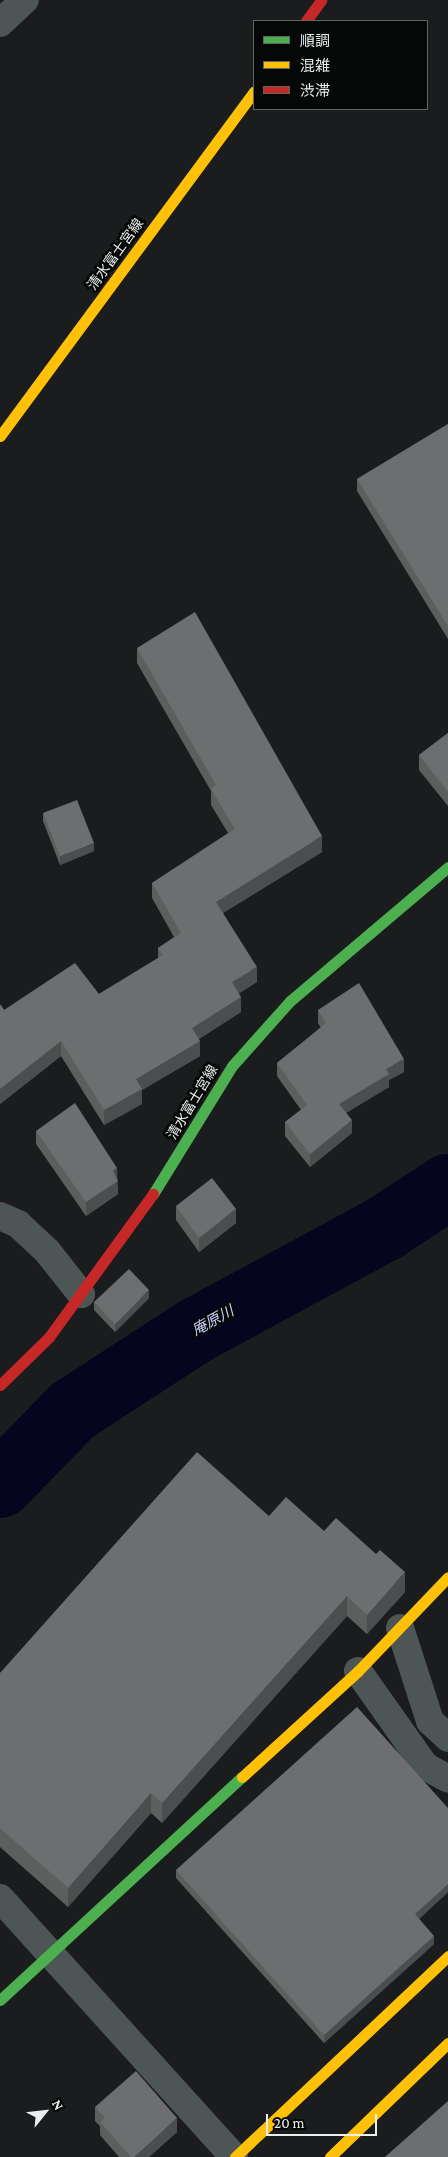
<!DOCTYPE html>
<meta charset="utf-8">
<style>
body{margin:0}
#map{position:relative;width:448px;height:2157px;overflow:hidden;background:#1a1c1d;font-family:"Crimson Pro","Noto Sans JP",serif}
div>[style]{position:absolute}
[style*='--x']{left:calc(var(--x)*1px);top:calc(var(--y)*1px);width:calc(var(--w)*1px);rotate:calc(var(--a)*1deg)}
.river>*{height:66px;margin:-33px;padding:0 33px;transform-origin:33px;border-radius:33px;background:#050520}
.street>*{height:28px;margin:-14px;padding:0 14px;transform-origin:14px;border-radius:14px;background:#4e5655}
.fast>*{height:11px;margin:-5.5px;padding:0 5.5px;transform-origin:5.5px;border-radius:5.5px;background:#4caf50}
.slow>*{height:11px;margin:-5.5px;padding:0 5.5px;transform-origin:5.5px;border-radius:5.5px;background:#ffc107}
.jam>*{height:11px;margin:-5.5px;padding:0 5.5px;transform-origin:5.5px;border-radius:5.5px;background:#c62828}
.wall>*{inset:0;background:#5d5f5f}
.shaded-wall>*{inset:0;background:#4c4d4e}
.building>*{inset:0;background:#6c6e6f}
span{translate:-50% -50%;white-space:nowrap;text-align:center;line-height:1.15;-webkit-text-stroke:5px #060707;paint-order:stroke}
.street-label{font-size:14px;color:#ebeeee}
.water-label{font-size:15px;color:#cad4fd;font-style:italic}
.legend{position:absolute;left:253px;top:20px;width:175px;height:90px;box-sizing:border-box;background:#060707;border:1px solid #626363;margin:0;padding:6px 9px;list-style:none;font-size:15px;color:#ebeeee}
.legend li{display:flex;align-items:center;gap:10px;height:25px}
.legend b{width:25px;border:1px solid #626363}
.north{position:absolute;left:20px;top:2087px;width:50px;height:50px;-webkit-text-stroke:4px #060707;paint-order:stroke;rotate:61deg;font-size:14px;font-weight:700;line-height:20px;text-align:center;color:#ebeeee}
.north::after{content:'';display:block;margin:auto;width:18px;height:22px;background:#ebeeee;clip-path:polygon(50% 0,100% 100%,50% 72%,0 100%)}
.scale{position:absolute;left:266px;top:2114px;width:111px;height:22px;box-sizing:border-box;border:2px solid #ebeeee;border-top:0;padding-left:6px;font-size:15px;line-height:18px;white-space:nowrap;color:#ebeeee;-webkit-text-stroke:4px #060707;paint-order:stroke}
</style>
<div id="map">
<div class="river">
<div style="--x:0;--y:1485;--w:103;--a:-45.8"></div>
<div style="--x:72;--y:1411;--w:145;--a:-33.1"></div>
<div style="--x:193;--y:1332;--w:218;--a:-28.4"></div>
<div style="--x:385;--y:1228;--w:75;--a:-33.1"></div>
</div>
<div class="street">
<div style="--x:0;--y:23;--w:34;--a:-43"></div>
<div style="--x:0;--y:1216;--w:20;--a:24"></div>
<div style="--x:18;--y:1224;--w:40;--a:43"></div>
<div style="--x:47;--y:1251;--w:55;--a:51.7"></div>
<div style="--x:400;--y:1628;--w:98;--a:72.1"></div>
<div style="--x:430;--y:1721;--w:25;--a:43"></div>
<div style="--x:358;--y:1671;--w:116;--a:54.8"></div>
<div style="--x:425;--y:1766;--w:26;--a:29"></div>
<div style="--x:0;--y:1898;--w:349;--a:47.9"></div>
</div>
<div class="fast">
<div style="--x:153;--y:1194;--w:150;--a:-58.3"></div>
<div style="--x:232;--y:1066;--w:87;--a:-48.3"></div>
<div style="--x:290;--y:1001;--w:207;--a:-40.3"></div>
<div style="--x:0;--y:2000;--w:329;--a:-42.7"></div>
</div>
<div class="slow">
<div style="--x:0;--y:436;--w:428;--a:-53.6"></div>
<div style="--x:242;--y:1777;--w:157;--a:-42.4"></div>
<div style="--x:358;--y:1671;--w:130;--a:-46.2"></div>
<div style="--x:235;--y:2157;--w:293;--a:-43.3"></div>
<div style="--x:330;--y:2157;--w:164;--a:-44"></div>
</div>
<div class="jam">
<div style="--x:306;--y:21;--w:26;--a:-54"></div>
<div style="--x:0;--y:1385;--w:69;--a:-44.4"></div>
<div style="--x:49;--y:1337;--w:177;--a:-54"></div>
</div>
<div class="wall">
<div style="clip-path:polygon(448px 424px,448px 639px,357px 491px,357px 479px)"></div>
<div style="clip-path:polygon(137px 648px,322px 852px,223px 913px,257px 982px,239px 993px,241px 1012px,199px 1039px,200px 1056px,142px 1090px,142px 1104px,104px 1125px,61px 1056px,0 1104px,0 1005px,4px 1010px,99px 994px,158px 958px,158px 948px,174px 937px,152px 898px,152px 883px,228px 833px,211px 805px,211px 791px,137px 663px)"></div>
<div style="clip-path:polygon(448px 733px,448px 806px,419px 770px,419px 755px)"></div>
<div style="clip-path:polygon(43px 813px,94px 851px,60px 865px,43px 821px)"></div>
<div style="clip-path:polygon(318px 1010px,404px 1072px,389px 1080px,389px 1087px,346px 1113px,352px 1133px,310px 1167px,285px 1136px,285px 1122px,301px 1110px,277px 1076px,277px 1063px,321px 1028px,318px 1023px)"></div>
<div style="clip-path:polygon(36px 1131px,117px 1179px,118px 1194px,86px 1216px,36px 1144px)"></div>
<div style="clip-path:polygon(176px 1206px,236px 1223px,199px 1252px,176px 1220px)"></div>
<div style="clip-path:polygon(149px 1298px,115px 1332px,94px 1310px,94px 1302px)"></div>
<div style="clip-path:polygon(269px 1516px,324px 1531px,405px 1592px,367px 1634px,347px 1616px,162px 1823px,151px 1813px,68px 1907px,0 1847px,0 1673px)"></div>
<div style="clip-path:polygon(448px 1808px,448px 1892px,419px 1919px,434px 1944px,324px 2043px,176px 1878px,176px 1870px)"></div>
<div style="clip-path:polygon(95px 2107px,177px 2132px,149px 2157px,119px 2157px,100px 2135px,100px 2126px,95px 2121px)"></div>
</div>
<div class="shaded-wall">
<div style="clip-path:polygon(322px 836px,322px 852px,216px 917px,216px 902px)"></div>
<div style="clip-path:polygon(94px 843px,94px 851px,60px 865px,60px 856px)"></div>
<div style="clip-path:polygon(257px 967px,257px 982px,232px 998px,232px 982px)"></div>
<div style="clip-path:polygon(241px 997px,241px 1012px,192px 1043px,192px 1028px)"></div>
<div style="clip-path:polygon(61px 1041px,61px 1056px,0 1104px,0 1089px)"></div>
<div style="clip-path:polygon(200px 1041px,200px 1056px,142px 1090px,142px 1104px,104px 1125px,104px 1110px,136px 1079px)"></div>
<div style="clip-path:polygon(404px 1059px,404px 1072px,389px 1080px,389px 1087px,339px 1117px,339px 1104px,386px 1069px)"></div>
<div style="clip-path:polygon(352px 1120px,352px 1133px,310px 1167px,310px 1154px)"></div>
<div style="clip-path:polygon(117px 1168px,118px 1194px,86px 1216px,86px 1202px,113px 1171px)"></div>
<div style="clip-path:polygon(236px 1209px,236px 1223px,199px 1252px,199px 1238px)"></div>
<div style="clip-path:polygon(149px 1290px,149px 1298px,115px 1332px,115px 1324px)"></div>
<div style="clip-path:polygon(405px 1572px,405px 1592px,367px 1634px,367px 1615px)"></div>
<div style="clip-path:polygon(347px 1596px,347px 1616px,162px 1823px,162px 1803px)"></div>
<div style="clip-path:polygon(151px 1793px,151px 1813px,68px 1907px,68px 1888px)"></div>
<div style="clip-path:polygon(448px 1884px,448px 1892px,415px 1922px,415px 1914px)"></div>
<div style="clip-path:polygon(434px 1936px,434px 1944px,324px 2043px,324px 2035px)"></div>
<div style="clip-path:polygon(177px 2118px,177px 2132px,149px 2157px,134px 2157px)"></div>
</div>
<div class="building">
<div style="clip-path:polygon(448px 424px,448px 626px,357px 479px)"></div>
<div style="clip-path:polygon(195px 612px,322px 836px,216px 902px,257px 967px,232px 982px,241px 997px,192px 1028px,200px 1041px,136px 1079px,142px 1089px,104px 1110px,61px 1041px,0 1089px,0 1005px,1px 1005px,4px 1010px,75px 963px,99px 994px,163px 955px,158px 948px,181px 933px,152px 883px,235px 829px,211px 789px,216px 785px,137px 648px)"></div>
<div style="clip-path:polygon(448px 733px,448px 792px,419px 755px)"></div>
<div style="clip-path:polygon(77px 800px,94px 843px,60px 856px,43px 813px)"></div>
<div style="clip-path:polygon(359px 983px,404px 1059px,386px 1069px,389px 1074px,339px 1104px,352px 1120px,310px 1154px,285px 1122px,307px 1105px,277px 1063px,326px 1023px,318px 1010px)"></div>
<div style="clip-path:polygon(75px 1103px,117px 1168px,113px 1171px,118px 1181px,86px 1202px,36px 1131px)"></div>
<div style="clip-path:polygon(212px 1178px,236px 1209px,199px 1238px,176px 1206px)"></div>
<div style="clip-path:polygon(129px 1269px,149px 1290px,115px 1324px,94px 1302px)"></div>
<div style="clip-path:polygon(197px 1452px,269px 1516px,286px 1497px,324px 1531px,336px 1518px,376px 1554px,380px 1550px,405px 1572px,367px 1615px,347px 1596px,162px 1803px,151px 1793px,68px 1888px,0 1828px,0 1673px)"></div>
<div style="clip-path:polygon(357px 1707px,448px 1808px,448px 1884px,415px 1914px,434px 1936px,324px 2035px,176px 1870px)"></div>
<div style="clip-path:polygon(136px 2071px,177px 2118px,134px 2157px,131px 2157px,100px 2122px,105px 2118px,95px 2107px)"></div>
<div style="clip-path:polygon(448px 2101px,448px 2157px,385px 2157px)"></div>
</div>
<div class="street-label">
<span style="left:115px;top:254px;rotate:-54deg">清水富士宮線</span>
<span style="left:192px;top:1102px;rotate:-59deg">清水富士宮線</span>
</div>
<div class="water-label">
<span style="left:213px;top:1321px;rotate:-29deg">庵原川</span>
</div>
<ul class="legend">
<li><b style="height:6px;background:#4caf50"></b>順調</li>
<li><b style="height:6px;background:#ffc107"></b>混雑</li>
<li><b style="height:6px;background:#c62828"></b>渋滞</li>
</ul>
<div class="north">N</div>
<div class="scale">20 m</div>
</div>
